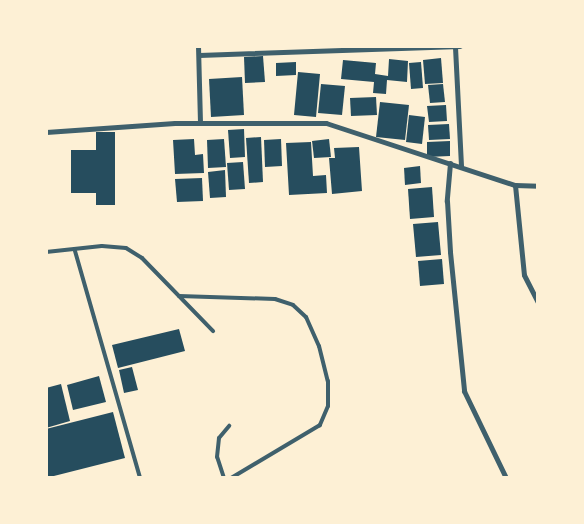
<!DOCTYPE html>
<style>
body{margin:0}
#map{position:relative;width:584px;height:524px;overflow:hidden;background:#fdf0d5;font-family:Inter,sans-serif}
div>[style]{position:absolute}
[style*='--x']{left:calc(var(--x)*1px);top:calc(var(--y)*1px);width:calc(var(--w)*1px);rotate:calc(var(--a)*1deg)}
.building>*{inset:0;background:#264d5e}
.service>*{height:4px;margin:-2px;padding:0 2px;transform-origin:2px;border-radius:2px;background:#3f606c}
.minor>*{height:5px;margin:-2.5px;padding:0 2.5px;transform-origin:2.5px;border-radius:2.5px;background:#3f606c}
span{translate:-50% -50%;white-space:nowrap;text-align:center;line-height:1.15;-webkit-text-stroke:4.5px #fdf0d5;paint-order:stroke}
.frame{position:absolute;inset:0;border:48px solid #fdf0d5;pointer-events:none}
</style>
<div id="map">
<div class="building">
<div style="clip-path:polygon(263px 56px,265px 82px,245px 83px,244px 57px)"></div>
<div style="clip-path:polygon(441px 58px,443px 83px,425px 84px,423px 60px)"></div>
<div style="clip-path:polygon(389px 59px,408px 61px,407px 82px,387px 80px,386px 94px,373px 93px,374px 82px,341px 79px,343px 60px,376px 63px,375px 74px,388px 76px)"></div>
<div style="clip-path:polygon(296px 62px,296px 75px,276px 76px,276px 63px)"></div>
<div style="clip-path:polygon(421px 62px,423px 88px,411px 89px,409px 63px)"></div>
<div style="clip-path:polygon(298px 72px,320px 74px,316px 117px,294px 115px)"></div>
<div style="clip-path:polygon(242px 77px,244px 115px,211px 117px,209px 79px)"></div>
<div style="clip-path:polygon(321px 84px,345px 86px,342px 115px,318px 113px)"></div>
<div style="clip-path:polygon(443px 84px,445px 102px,430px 103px,428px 85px)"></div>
<div style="clip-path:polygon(376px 97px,377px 115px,351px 116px,350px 98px)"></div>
<div style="clip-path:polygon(380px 102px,409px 105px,405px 140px,376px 137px)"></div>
<div style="clip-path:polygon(446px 105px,447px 121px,429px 122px,427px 106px)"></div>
<div style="clip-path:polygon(409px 115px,425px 117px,422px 144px,406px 142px)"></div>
<div style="clip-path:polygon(449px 124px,450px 139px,429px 140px,428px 125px)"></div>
<div style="clip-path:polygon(244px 129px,245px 157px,230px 158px,228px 130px)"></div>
<div style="clip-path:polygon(96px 132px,115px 132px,115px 205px,96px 205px,96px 193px,71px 193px,71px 150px,96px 150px)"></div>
<div style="clip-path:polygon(261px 137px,263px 182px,249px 183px,246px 138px)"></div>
<div style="clip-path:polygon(194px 139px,195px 155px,203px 154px,204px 173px,175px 174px,173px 140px)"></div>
<div style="clip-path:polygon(224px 139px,226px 167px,208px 168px,207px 140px)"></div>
<div style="clip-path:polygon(281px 139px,282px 166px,265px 167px,264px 140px)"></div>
<div style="clip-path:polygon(329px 139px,331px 157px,314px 158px,312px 141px)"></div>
<div style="clip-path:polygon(450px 141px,450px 156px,427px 157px,427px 142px)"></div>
<div style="clip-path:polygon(311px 142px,313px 176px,326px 175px,327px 193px,289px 195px,286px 143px)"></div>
<div style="clip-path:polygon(359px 147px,362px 191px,332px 194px,329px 158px,335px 158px,334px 148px)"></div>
<div style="clip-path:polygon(243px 162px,245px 189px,229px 190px,227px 163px)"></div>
<div style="clip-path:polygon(420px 166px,421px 183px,405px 185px,404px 168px)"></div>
<div style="clip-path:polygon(225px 170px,226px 197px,210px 198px,208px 172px)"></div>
<div style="clip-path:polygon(202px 178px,203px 201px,177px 202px,175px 179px)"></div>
<div style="clip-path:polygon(432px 187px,434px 217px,410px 219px,408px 189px)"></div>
<div style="clip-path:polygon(438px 222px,441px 255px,416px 257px,413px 224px)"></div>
<div style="clip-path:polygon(442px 259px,444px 284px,420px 286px,418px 261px)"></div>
<div style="clip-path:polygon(179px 329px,185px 351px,118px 368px,112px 345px)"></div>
<div style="clip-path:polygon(132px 367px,138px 390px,124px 393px,119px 370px)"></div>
<div style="clip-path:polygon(99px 376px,106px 402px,73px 410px,67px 385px)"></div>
<div style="clip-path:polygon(61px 384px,70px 421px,46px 428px,46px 388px)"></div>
<div style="clip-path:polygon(113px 412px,125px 458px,46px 478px,46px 429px)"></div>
</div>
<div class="service">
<div style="--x:75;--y:251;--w:236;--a:74"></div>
<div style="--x:46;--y:252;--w:56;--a:-6.1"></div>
<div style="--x:102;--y:246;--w:24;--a:5"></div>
<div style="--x:126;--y:248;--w:19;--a:32"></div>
<div style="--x:142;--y:258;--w:102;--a:45.8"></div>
<div style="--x:179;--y:296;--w:96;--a:1.8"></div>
<div style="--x:275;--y:299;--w:19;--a:18"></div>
<div style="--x:293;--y:305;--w:18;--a:43"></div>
<div style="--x:306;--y:317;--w:32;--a:66"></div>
<div style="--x:319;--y:346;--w:36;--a:76"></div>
<div style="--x:328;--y:381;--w:25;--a:90"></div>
<div style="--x:328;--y:406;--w:21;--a:113"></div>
<div style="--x:320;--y:425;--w:104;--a:149.2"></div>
<div style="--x:224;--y:478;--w:22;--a:-108"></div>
<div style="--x:217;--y:457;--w:19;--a:-84"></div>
<div style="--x:219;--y:438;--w:16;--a:-50"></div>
</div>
<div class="minor">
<div style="--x:198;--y:46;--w:76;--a:88.5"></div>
<div style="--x:455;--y:47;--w:119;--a:87.1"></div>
<div style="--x:199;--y:55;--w:261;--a:-2"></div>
<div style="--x:46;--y:132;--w:129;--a:-4"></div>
<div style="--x:175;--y:123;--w:151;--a:0"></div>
<div style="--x:326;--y:123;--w:199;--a:18.2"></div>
<div style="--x:515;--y:185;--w:23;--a:2"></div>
<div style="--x:450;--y:163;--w:38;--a:95"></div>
<div style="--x:447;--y:201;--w:51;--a:86.6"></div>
<div style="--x:450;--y:252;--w:140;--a:84.2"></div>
<div style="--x:464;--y:391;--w:97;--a:64.2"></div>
<div style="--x:515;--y:185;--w:90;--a:84.3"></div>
<div style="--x:524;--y:275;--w:31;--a:63"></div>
</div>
<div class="frame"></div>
</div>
